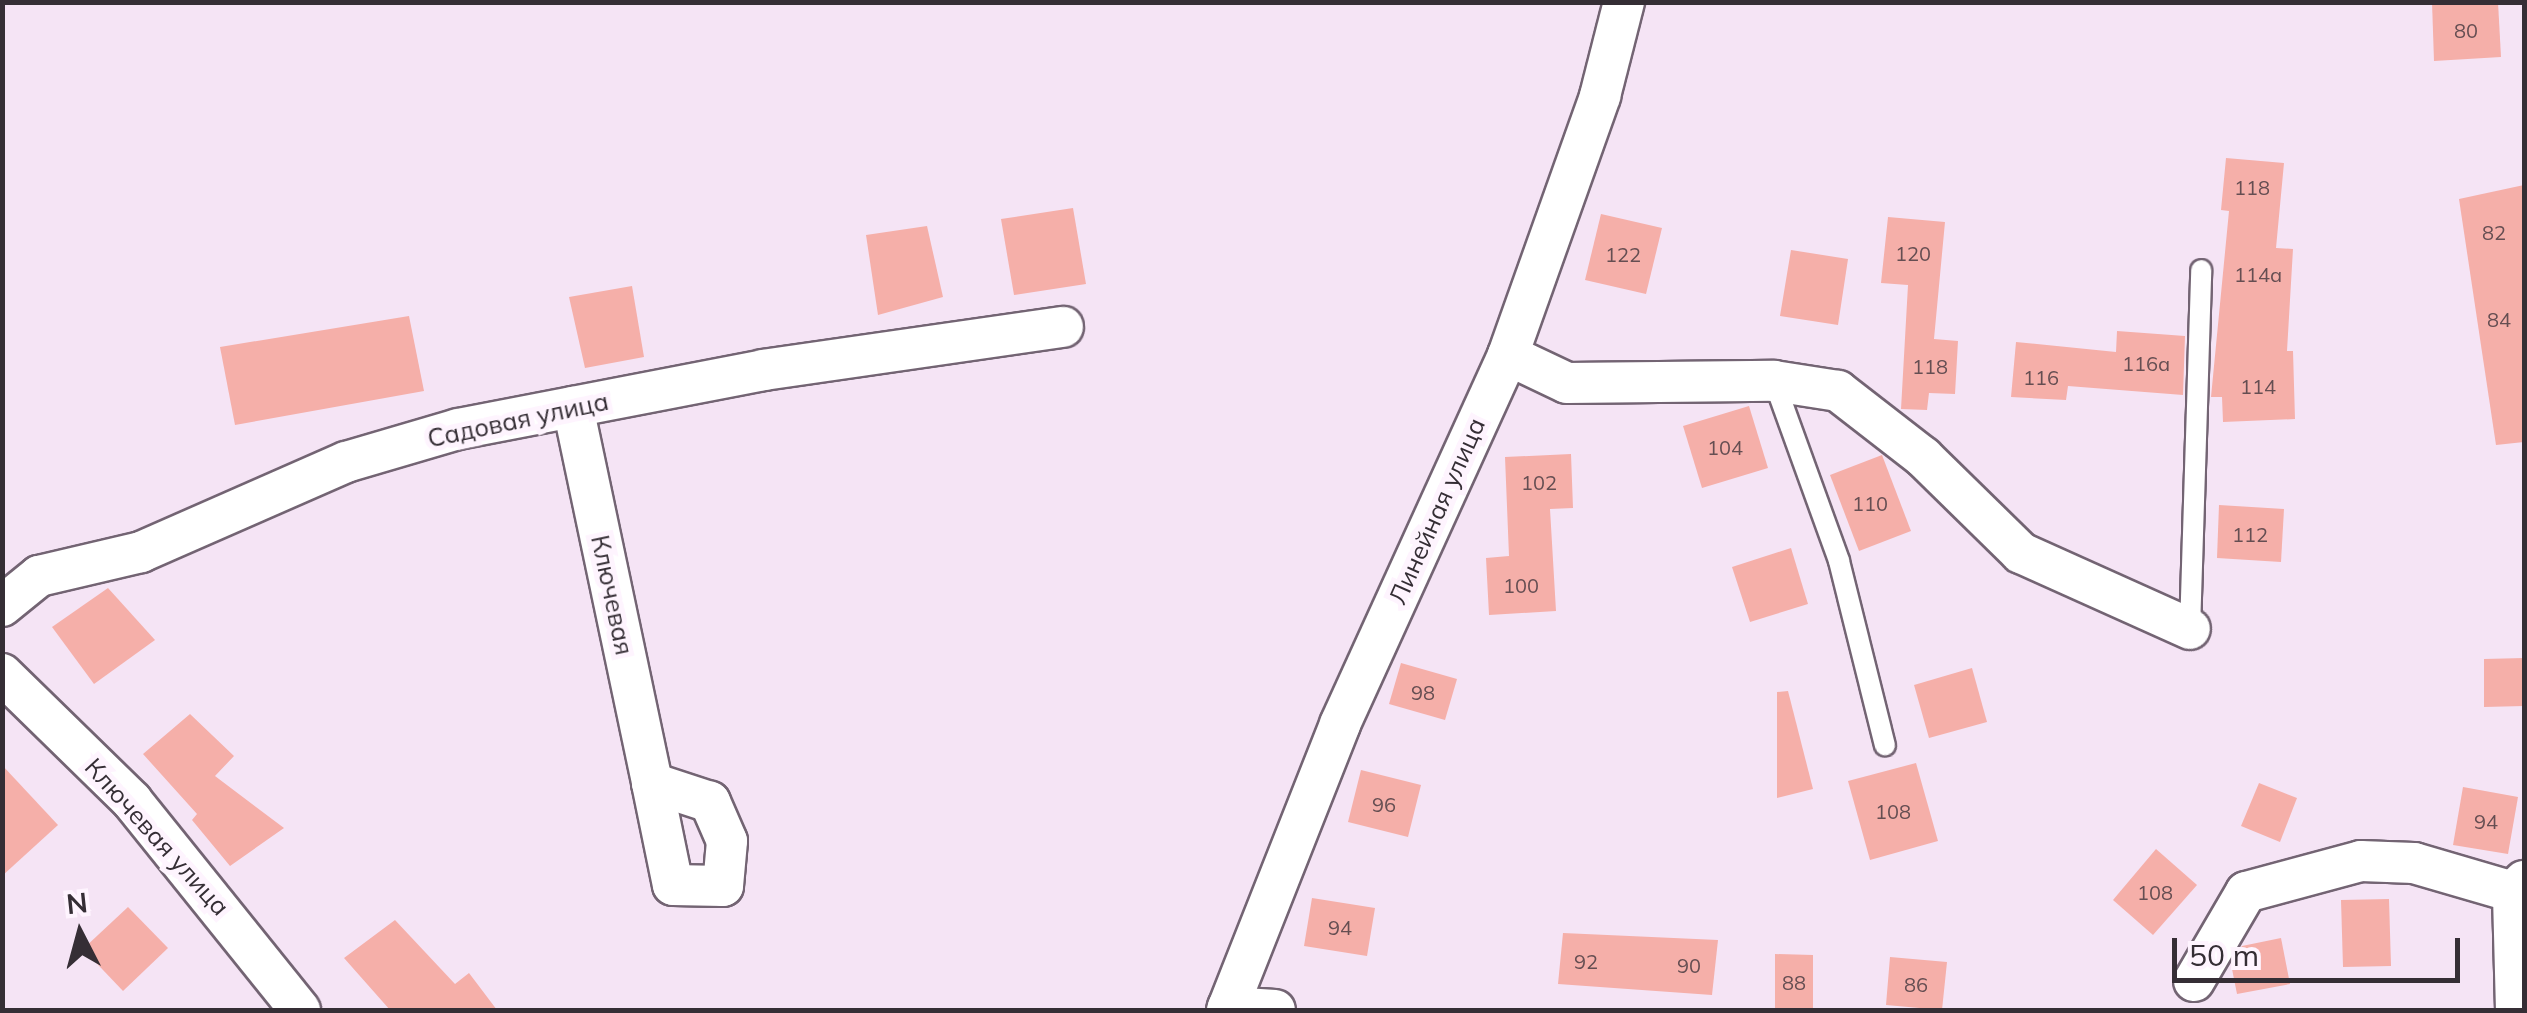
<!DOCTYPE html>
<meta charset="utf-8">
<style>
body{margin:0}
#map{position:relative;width:2527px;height:1013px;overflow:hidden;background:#f5e4f5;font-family:Mulish,sans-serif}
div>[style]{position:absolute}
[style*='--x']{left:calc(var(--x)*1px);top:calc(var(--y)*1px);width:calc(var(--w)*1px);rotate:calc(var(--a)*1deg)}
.building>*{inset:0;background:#f5afa9}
.roads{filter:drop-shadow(2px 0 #736473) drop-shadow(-2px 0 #736473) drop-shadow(0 2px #736473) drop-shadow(0 -2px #736473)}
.service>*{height:20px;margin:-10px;padding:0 10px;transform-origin:10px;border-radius:10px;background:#fff}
.minor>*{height:40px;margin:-20px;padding:0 20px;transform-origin:20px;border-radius:20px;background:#fff}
span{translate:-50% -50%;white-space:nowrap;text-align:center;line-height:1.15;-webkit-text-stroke:10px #fef4fe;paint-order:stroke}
.number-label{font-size:20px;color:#654e52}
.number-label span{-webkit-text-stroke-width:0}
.street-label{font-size:25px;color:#352e35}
.frame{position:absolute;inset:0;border:5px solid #352e35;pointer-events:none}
.north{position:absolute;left:30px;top:883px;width:100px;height:100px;-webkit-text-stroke:8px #fef4fe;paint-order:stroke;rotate:354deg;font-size:28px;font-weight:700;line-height:40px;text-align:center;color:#352e35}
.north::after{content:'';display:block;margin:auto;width:35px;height:45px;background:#352e35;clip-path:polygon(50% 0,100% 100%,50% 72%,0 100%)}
.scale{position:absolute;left:2172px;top:938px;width:288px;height:45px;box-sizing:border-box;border:5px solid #352e35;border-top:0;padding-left:12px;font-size:30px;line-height:35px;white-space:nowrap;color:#352e35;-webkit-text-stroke:8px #fef4fe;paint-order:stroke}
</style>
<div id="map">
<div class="building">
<div style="clip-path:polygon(2432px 2px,2498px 2px,2501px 57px,2434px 61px)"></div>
<div style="clip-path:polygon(2226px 158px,2284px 163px,2276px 248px,2293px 249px,2287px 351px,2293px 351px,2295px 419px,2223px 422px,2222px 397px,2211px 397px,2229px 211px,2221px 210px)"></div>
<div style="clip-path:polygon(2524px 185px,2524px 442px,2496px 445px,2459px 199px)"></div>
<div style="clip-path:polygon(1073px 208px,1086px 284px,1014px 295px,1001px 219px)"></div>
<div style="clip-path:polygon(1601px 214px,1662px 228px,1646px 294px,1585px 280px)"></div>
<div style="clip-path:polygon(1888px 217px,1945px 222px,1934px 339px,1958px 341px,1955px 394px,1929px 393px,1927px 410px,1901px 409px,1908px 285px,1881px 283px)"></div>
<div style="clip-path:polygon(927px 226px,943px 297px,878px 315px,866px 235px)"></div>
<div style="clip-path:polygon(1791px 250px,1848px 259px,1838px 325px,1780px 316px)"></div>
<div style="clip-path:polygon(632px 286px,644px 357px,585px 368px,569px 297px)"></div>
<div style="clip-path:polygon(409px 316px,424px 391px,235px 425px,220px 347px)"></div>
<div style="clip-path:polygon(2117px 331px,2185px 336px,2183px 395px,2068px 386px,2066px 400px,2011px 397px,2016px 342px,2116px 352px)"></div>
<div style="clip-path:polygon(1749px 406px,1768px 468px,1702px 488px,1683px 426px)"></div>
<div style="clip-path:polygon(1571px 454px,1573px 508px,1550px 509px,1556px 611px,1489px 615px,1486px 558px,1509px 556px,1505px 457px)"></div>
<div style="clip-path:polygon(1882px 455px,1911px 531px,1859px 551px,1830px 475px)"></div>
<div style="clip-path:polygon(2219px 505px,2284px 509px,2281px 562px,2217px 558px)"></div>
<div style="clip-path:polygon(1791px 548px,1808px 604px,1750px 622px,1732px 567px)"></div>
<div style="clip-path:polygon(108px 588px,155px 640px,94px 684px,52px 627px)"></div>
<div style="clip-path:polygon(2524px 658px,2524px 706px,2484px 707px,2484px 659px)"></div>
<div style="clip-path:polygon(1401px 663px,1457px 679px,1445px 720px,1389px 704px)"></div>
<div style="clip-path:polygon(1972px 668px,1987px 722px,1929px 738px,1914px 685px)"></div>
<div style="clip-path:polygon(1788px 691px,1813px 789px,1777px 798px,1777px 692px)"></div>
<div style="clip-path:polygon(190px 714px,234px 756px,215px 776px,284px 828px,230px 866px,192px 820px,197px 814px,143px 754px)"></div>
<div style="clip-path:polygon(1916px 763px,1938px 841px,1870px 860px,1848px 781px)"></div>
<div style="clip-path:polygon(2px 765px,58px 825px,2px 876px)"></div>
<div style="clip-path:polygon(1361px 770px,1421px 785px,1408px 837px,1348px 822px)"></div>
<div style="clip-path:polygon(2259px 783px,2297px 798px,2280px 842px,2241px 826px)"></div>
<div style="clip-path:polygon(2463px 787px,2518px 797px,2508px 854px,2453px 845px)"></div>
<div style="clip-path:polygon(2156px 849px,2197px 885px,2153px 935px,2113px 900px)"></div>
<div style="clip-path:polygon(1312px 898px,1375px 908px,1367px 956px,1304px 946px)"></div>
<div style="clip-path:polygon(2389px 899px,2391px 966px,2343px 967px,2341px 900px)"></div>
<div style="clip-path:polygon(128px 907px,168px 948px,123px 991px,83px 949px)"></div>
<div style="clip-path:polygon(395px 920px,455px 984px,469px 973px,497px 1010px,390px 1010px,344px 958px)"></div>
<div style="clip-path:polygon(1563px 933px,1718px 940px,1712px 995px,1558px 984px)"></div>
<div style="clip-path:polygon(2281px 938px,2290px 984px,2237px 994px,2231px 964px,2242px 946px)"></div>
<div style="clip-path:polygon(1775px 954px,1813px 955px,1813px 1009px,1775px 1009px)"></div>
<div style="clip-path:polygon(1890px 957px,1947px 962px,1942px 1010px,1886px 1005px)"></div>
</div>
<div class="roads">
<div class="service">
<div style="--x:1774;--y:381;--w:191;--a:70.1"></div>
<div style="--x:1839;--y:561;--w:190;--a:76"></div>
<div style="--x:2190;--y:629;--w:359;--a:-88.2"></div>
</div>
<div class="minor">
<div style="--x:1508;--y:355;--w:65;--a:25.4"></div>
<div style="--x:1567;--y:383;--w:207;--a:-0.6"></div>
<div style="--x:1774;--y:381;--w:65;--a:8.9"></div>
<div style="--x:1838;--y:391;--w:108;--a:37.8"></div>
<div style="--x:1923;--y:457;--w:137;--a:44.4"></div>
<div style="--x:2021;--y:553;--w:185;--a:24.2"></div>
<div style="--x:573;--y:407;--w:384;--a:78.1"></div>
<div style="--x:652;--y:783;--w:104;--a:78.4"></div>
<div style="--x:673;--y:885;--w:50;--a:1.1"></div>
<div style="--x:723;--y:886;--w:45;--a:-84.9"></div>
<div style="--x:727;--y:841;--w:43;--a:-113.6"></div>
<div style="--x:710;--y:802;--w:61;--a:-161.9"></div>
<div style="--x:2;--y:606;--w:48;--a:-39"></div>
<div style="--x:39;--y:576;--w:105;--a:-13.2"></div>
<div style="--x:141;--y:552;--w:224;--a:-23.7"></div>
<div style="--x:346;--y:462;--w:117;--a:-16.4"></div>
<div style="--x:458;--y:429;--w:311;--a:-10.9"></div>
<div style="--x:763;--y:370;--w:303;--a:-8.2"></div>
<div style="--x:2;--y:674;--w:182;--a:44.3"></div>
<div style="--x:132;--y:801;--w:268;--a:51.2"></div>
<div style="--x:2194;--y:981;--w:103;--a:-59.7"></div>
<div style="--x:2246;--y:892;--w:119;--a:-15.1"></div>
<div style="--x:2361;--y:861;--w:53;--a:2.2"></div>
<div style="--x:2414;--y:863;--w:103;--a:16.3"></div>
<div style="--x:1228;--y:1007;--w:47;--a:3.7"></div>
<div style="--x:1227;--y:1010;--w:308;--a:-68.4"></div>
<div style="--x:1340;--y:724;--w:405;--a:-65.5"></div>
<div style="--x:1508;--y:355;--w:275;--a:-70.4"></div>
<div style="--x:1600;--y:96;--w:97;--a:-75.7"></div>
<div style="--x:2516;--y:1010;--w:118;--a:-91.5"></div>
<div style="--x:2513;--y:892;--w:16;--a:-45"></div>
</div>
</div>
<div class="number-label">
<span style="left:2466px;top:30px">80</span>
<span style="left:2252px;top:187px">118</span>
<span style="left:2494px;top:232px">82</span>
<span style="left:1913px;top:253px">120</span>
<span style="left:1623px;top:254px">122</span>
<span style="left:2258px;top:274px">114а</span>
<span style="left:2499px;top:319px">84</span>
<span style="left:2146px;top:363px">116а</span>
<span style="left:1930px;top:366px">118</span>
<span style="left:2041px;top:377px">116</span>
<span style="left:2258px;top:386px">114</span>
<span style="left:1725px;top:447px">104</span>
<span style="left:1539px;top:482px">102</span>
<span style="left:1870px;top:503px">110</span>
<span style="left:2250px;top:534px">112</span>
<span style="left:1521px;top:585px">100</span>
<span style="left:1423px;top:692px">98</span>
<span style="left:1384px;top:804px">96</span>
<span style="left:1893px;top:811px">108</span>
<span style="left:2486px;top:821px">94</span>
<span style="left:2155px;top:892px">108</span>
<span style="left:1340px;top:927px">94</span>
<span style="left:1586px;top:961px">92</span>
<span style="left:1689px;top:965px">90</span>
<span style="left:1794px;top:982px">88</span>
<span style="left:1916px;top:984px">86</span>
</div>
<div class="street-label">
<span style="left:518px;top:420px;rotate:-12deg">Садовая улица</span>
<span style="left:1437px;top:511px;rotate:-66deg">Линейная улица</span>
<span style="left:612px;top:595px;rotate:78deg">Ключевая</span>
<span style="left:157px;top:837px;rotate:48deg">Ключевая улица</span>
</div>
<div class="frame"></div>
<div class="north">N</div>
<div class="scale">50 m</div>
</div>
